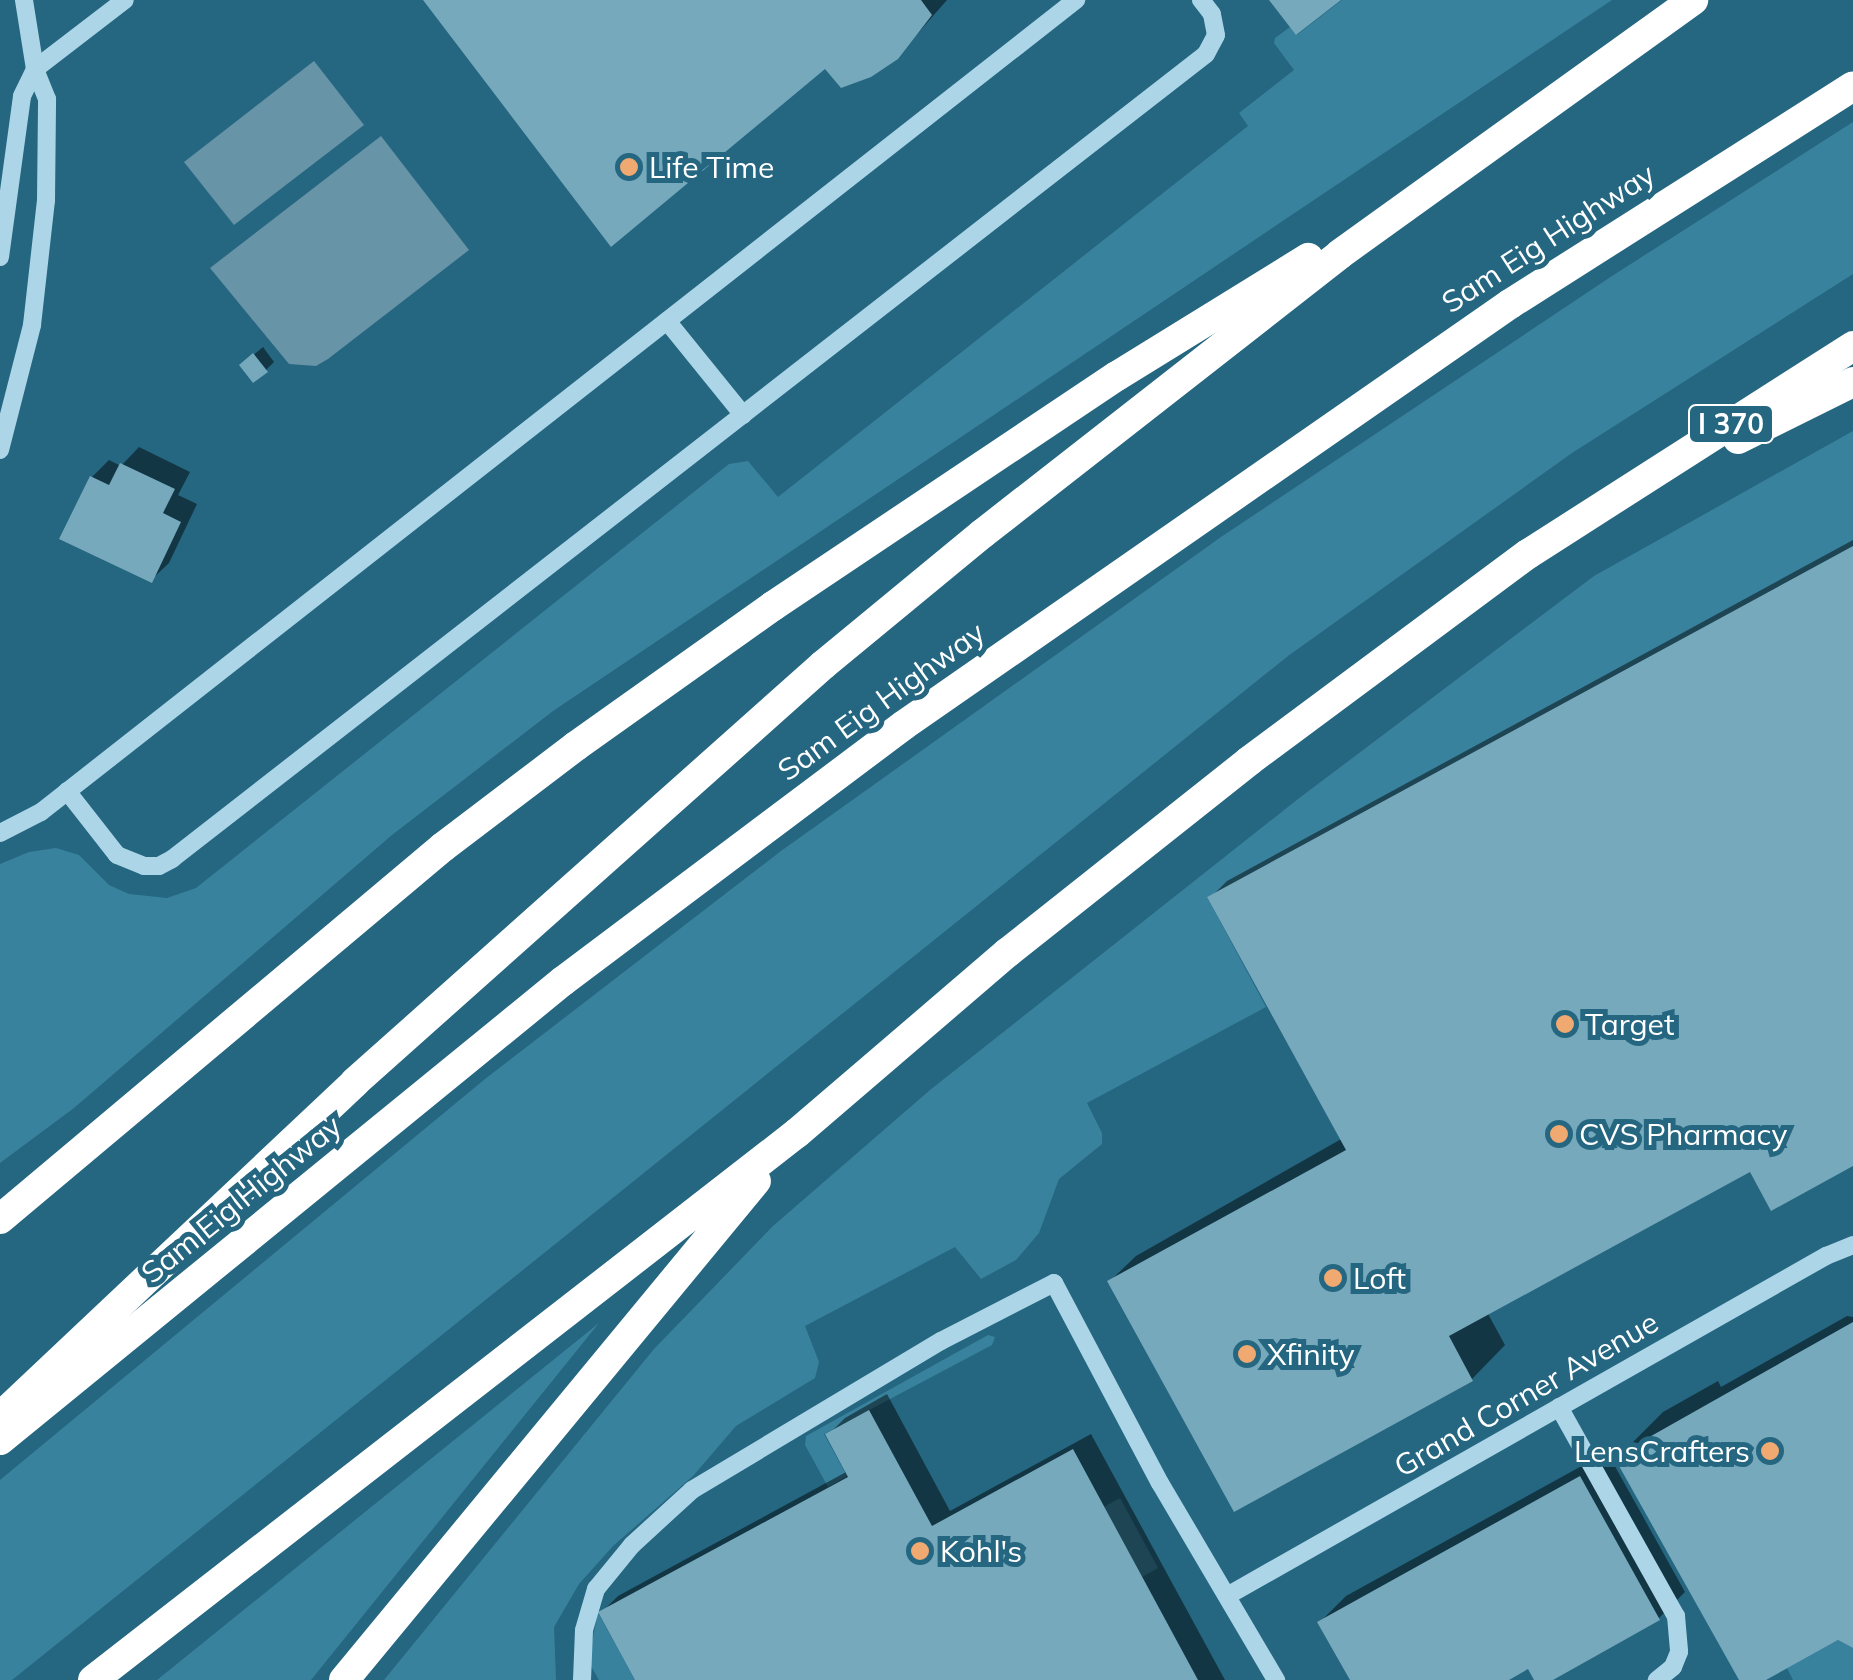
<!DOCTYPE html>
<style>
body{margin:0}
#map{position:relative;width:1853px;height:1680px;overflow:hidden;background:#256681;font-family:Mulish,sans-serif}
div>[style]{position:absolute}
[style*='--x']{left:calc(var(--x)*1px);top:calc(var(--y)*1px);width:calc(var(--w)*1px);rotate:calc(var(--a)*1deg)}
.green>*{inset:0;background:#39829e}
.water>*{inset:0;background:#6894a7}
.shadow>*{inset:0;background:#0007}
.building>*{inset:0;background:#76a9bc}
.minor>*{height:18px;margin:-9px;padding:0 9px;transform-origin:9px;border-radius:9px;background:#acd6e7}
.highway>*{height:30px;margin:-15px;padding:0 15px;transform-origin:15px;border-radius:15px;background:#fff}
.dots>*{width:28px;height:28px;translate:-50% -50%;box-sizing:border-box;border:5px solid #256681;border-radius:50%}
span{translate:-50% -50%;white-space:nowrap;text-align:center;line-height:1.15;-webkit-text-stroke:10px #256681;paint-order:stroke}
.shield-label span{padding:2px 8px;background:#256681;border:2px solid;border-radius:8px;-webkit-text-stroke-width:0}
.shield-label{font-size:28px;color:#fff;font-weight:700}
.poi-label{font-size:30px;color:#fff}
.left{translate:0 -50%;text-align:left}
.right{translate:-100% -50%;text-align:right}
.street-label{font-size:30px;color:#fff}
</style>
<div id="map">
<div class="green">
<div style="clip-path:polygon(1342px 0,1612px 0,553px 711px,392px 835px,74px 1108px,0 1163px,0 864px,29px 852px,56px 848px,79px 855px,109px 885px,129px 894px,167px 898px,196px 888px,729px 464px,748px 461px,778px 497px,1248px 126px,1239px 113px,1294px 70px,1274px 43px,1275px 38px,1290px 27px,1297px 35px)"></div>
<div style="clip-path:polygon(1853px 122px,1853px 274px,1572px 453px,1288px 656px,12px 1680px,0 1680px,0 1480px,485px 1079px,781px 851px,1221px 537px,1612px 276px)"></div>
<div style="clip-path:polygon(1853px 431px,1853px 546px,1207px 897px,1266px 1007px,1087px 1103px,1102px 1133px,1102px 1144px,1059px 1179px,1039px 1233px,1016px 1260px,981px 1279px,955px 1247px,805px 1326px,819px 1362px,815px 1378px,736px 1426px,693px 1476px,613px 1546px,579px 1584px,554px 1627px,556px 1680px,384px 1680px,654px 1349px,773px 1226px,930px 1090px,1298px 799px,1594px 576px)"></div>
<div style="clip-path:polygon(599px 1323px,311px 1680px,157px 1680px)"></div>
<div style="clip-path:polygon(988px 1335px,995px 1337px,992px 1345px,824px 1434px,847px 1476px,828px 1487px,805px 1445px,806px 1436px)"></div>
<div style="clip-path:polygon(1120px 1498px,1158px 1568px,1142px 1577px,1104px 1507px)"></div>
<div style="clip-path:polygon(598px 1613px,635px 1680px,599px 1680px,588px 1661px)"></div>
<div style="clip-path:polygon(1838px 1640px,1853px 1648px,1853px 1680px,1793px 1680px,1787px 1668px)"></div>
</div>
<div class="water">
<div style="clip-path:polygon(314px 61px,364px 125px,234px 225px,184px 162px)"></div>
<div style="clip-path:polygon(381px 136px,469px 250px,328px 359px,316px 366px,289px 364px,210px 268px)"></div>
</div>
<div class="shadow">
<div style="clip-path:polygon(426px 0,947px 0,897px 57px,825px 66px)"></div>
<div style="clip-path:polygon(263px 347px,274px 362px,266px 370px,250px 358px)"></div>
<div style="clip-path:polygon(139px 447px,190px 472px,178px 495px,197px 504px,169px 563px,151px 580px,92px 477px,109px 460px,121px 466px)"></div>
<div style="clip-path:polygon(1853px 540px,1853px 1163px,1751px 1168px,1487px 1312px,1505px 1345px,1472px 1379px,1110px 1281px,1136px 1256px,1343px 1138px,1210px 898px,1227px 881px)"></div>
<div style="clip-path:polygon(1847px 1316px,1853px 1317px,1853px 1645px,1838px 1637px,1761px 1680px,1742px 1680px,1617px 1458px,1663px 1412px,1718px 1381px,1721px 1387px)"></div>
<div style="clip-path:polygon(887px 1394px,950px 1511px,1091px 1434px,1225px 1680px,638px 1680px,601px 1613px,618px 1596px,848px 1471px,828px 1435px,845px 1418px)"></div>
<div style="clip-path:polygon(1607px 1452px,1685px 1592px,1659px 1618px,1548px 1680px,1537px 1680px,1529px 1666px,1504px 1680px,1353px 1680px,1320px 1622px,1346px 1596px)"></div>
</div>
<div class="building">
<div style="clip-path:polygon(423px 0,921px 0,932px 15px,898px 59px,871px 77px,841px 88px,825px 69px,611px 247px)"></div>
<div style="clip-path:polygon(1269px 0,1341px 0,1296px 35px)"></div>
<div style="clip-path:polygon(253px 353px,268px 372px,253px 383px,239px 365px)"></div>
<div style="clip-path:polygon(120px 463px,175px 489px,163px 513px,181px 522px,152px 583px,59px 539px,90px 476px,109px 485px)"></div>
<div style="clip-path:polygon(1853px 546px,1853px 1166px,1771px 1211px,1750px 1172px,1449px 1336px,1473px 1381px,1234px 1512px,1107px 1281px,1346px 1150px,1207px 897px)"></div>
<div style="clip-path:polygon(1853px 1322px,1853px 1648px,1838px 1640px,1766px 1680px,1739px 1680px,1614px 1457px)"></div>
<div style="clip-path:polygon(869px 1410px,932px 1526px,1073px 1449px,1198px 1680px,635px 1680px,598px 1612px,848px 1477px,825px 1434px)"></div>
<div style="clip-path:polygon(1580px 1476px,1660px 1620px,1553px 1680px,1534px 1680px,1528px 1669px,1509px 1680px,1350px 1680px,1317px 1622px)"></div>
</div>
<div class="minor">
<div style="--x:0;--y:257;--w:162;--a:-82.2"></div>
<div style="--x:22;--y:96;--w:30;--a:-64"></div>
<div style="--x:35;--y:69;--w:113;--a:-37.5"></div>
<div style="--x:667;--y:321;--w:121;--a:51"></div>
<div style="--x:0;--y:450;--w:129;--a:-75.6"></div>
<div style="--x:32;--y:325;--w:125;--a:-83.6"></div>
<div style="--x:46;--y:201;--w:102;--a:-89.4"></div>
<div style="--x:47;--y:99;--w:32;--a:-112"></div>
<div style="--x:35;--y:69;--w:70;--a:-99.1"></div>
<div style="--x:67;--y:791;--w:81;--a:52"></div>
<div style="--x:117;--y:855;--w:29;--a:22"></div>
<div style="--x:144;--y:866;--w:15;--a:0"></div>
<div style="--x:159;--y:866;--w:15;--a:-28"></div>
<div style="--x:172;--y:859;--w:1310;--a:-37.9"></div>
<div style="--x:1206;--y:54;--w:21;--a:-62"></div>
<div style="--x:1216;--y:35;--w:21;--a:-101"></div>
<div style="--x:1212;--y:14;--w:18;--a:-128"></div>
<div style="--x:0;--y:833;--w:46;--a:-27.1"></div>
<div style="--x:41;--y:812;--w:1316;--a:-38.12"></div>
<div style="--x:1559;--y:1407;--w:240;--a:60.8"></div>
<div style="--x:1676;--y:1616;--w:36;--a:85"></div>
<div style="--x:1679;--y:1652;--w:16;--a:112"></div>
<div style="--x:1673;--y:1667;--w:21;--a:141"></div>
<div style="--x:1227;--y:1596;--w:689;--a:-29.58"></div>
<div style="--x:1826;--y:1256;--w:29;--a:-22"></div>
<div style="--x:582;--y:1680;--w:50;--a:-87.7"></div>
<div style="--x:584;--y:1630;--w:43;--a:-73.7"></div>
<div style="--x:596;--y:1589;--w:57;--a:-50.7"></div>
<div style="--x:632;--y:1545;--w:81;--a:-42.5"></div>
<div style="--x:692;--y:1490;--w:290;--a:-30.9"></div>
<div style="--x:941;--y:1341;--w:127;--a:-27.2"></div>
<div style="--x:1054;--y:1283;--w:226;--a:62.1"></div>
<div style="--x:1160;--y:1483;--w:229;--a:59.5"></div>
</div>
<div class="highway">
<div style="--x:1738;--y:439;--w:128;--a:-26.4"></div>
<div style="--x:0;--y:1219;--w:578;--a:-40.02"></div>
<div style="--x:443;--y:847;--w:167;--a:-37.2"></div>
<div style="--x:576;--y:746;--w:242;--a:-35.4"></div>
<div style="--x:773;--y:606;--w:414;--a:-33.8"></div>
<div style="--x:1117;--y:376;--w:225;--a:-31.7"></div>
<div style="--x:0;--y:1417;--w:488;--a:-43.3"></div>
<div style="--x:355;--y:1082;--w:627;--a:-41.7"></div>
<div style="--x:823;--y:665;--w:206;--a:-39.5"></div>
<div style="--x:982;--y:534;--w:454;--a:-38"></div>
<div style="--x:1340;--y:254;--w:435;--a:-35.7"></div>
<div style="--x:0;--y:1440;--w:726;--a:-39.19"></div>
<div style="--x:563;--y:981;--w:426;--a:-36.9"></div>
<div style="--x:904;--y:725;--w:738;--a:-34.79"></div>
<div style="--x:1510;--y:304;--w:406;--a:-32.4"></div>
<div style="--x:93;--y:1680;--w:892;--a:-37.85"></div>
<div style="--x:797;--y:1133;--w:277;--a:-40.6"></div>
<div style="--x:1007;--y:953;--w:309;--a:-38.4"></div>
<div style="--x:1249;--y:761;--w:347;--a:-36.6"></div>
<div style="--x:1528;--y:554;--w:386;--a:-32.6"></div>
<div style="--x:344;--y:1680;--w:647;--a:-50.46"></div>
</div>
<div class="dots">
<div style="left:629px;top:167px;background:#f0a970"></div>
<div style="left:1565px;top:1024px;background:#f0a970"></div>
<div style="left:1559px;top:1134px;background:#f0a970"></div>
<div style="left:1333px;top:1278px;background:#f0a970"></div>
<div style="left:1247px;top:1354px;background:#f0a970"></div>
<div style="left:1770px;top:1451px;background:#f0a970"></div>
<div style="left:920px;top:1551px;background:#f0a970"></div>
</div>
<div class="shield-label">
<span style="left:1731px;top:424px">I 370</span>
</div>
<div class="poi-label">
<span class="left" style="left:649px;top:167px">Life Time</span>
<span class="left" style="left:1585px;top:1024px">Target</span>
<span class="left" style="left:1579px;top:1134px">CVS Pharmacy</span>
<span class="left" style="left:1353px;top:1278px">Loft</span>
<span class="left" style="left:1267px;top:1354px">Xfinity</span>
<span class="right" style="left:1750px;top:1451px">LensCrafters</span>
<span class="left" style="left:940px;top:1551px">Kohl's</span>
</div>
<div class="street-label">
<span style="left:1548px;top:238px;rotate:-33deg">Sam Eig Highway</span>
<span style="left:881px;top:701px;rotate:-36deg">Sam Eig Highway</span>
<span style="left:241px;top:1199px;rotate:-39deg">Sam Eig Highway</span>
<span style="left:1526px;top:1394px;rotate:-30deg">Grand Corner Avenue</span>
</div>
</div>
